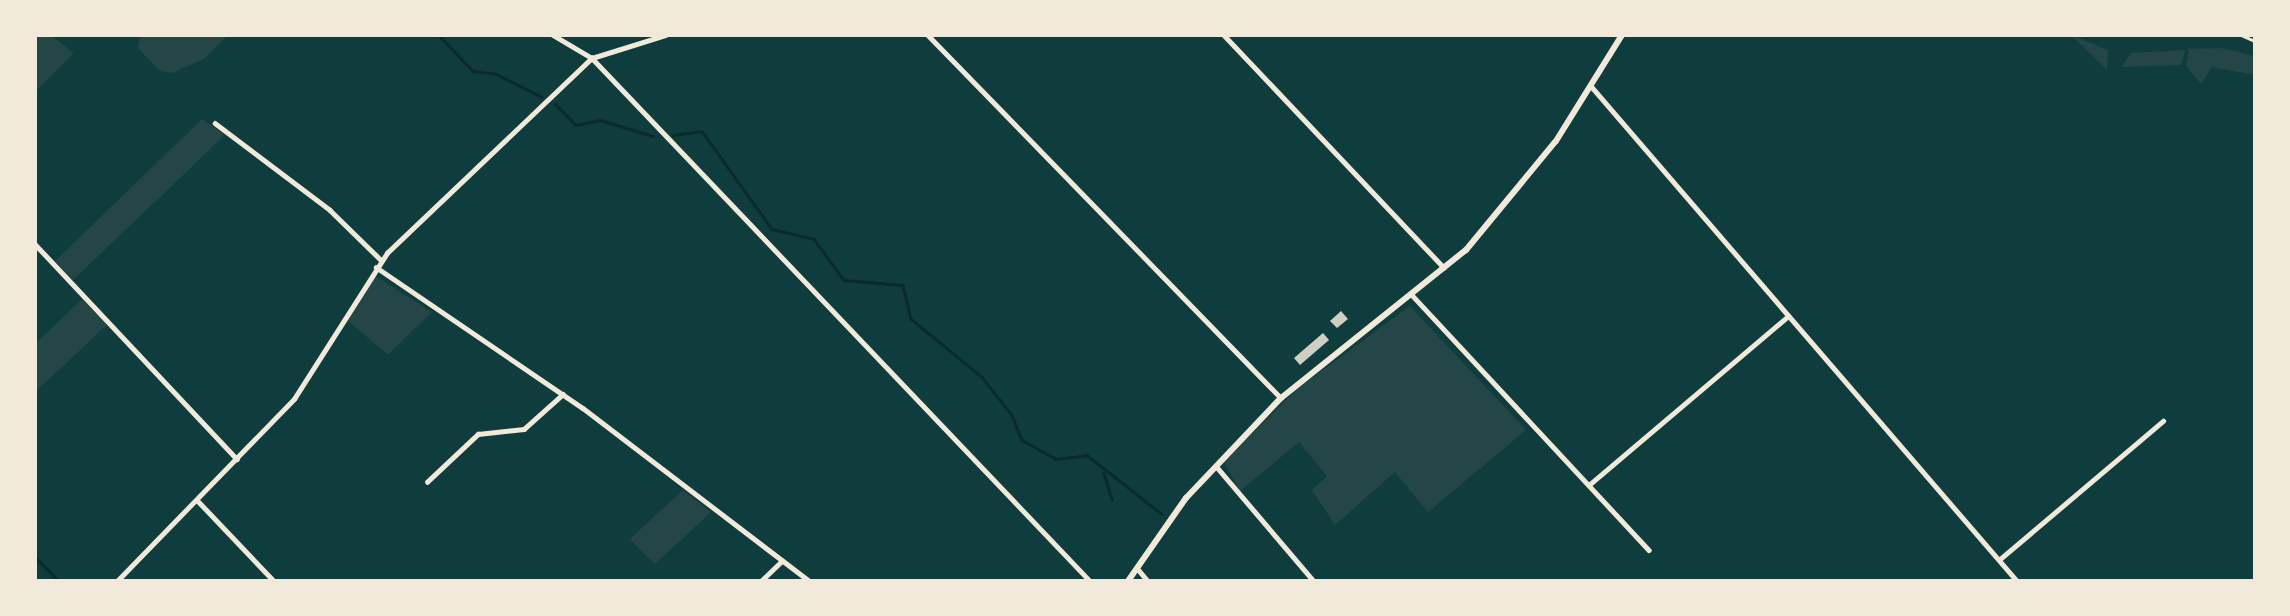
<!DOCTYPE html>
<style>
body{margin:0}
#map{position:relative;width:2290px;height:616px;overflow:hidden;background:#0f3d3e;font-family:"Source Sans 3",sans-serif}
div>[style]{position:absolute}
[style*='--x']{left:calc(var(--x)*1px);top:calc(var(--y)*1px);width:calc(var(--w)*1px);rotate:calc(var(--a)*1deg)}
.green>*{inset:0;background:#244646}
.stream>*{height:2.5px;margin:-1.25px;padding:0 1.25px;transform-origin:1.25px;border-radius:1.25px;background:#0a2a2b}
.building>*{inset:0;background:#cfcfc3}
.service>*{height:2.5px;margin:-1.25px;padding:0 1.25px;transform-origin:1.25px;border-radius:1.25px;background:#f1e9da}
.minor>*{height:4.5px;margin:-2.25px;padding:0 2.25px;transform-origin:2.25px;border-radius:2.25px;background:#f1e9da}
.secondary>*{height:6px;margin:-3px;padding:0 3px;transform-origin:3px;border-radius:3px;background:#f1e9da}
span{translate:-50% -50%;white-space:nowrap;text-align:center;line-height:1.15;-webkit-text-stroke:7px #f1e9da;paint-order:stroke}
.frame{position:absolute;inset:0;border:37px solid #f1e9da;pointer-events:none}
</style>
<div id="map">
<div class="green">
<div style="clip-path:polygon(35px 35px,50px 35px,74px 53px,35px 92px)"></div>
<div style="clip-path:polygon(140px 35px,228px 35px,204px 59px,172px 73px,160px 71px,138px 48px)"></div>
<div style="clip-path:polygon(2071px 35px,2108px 50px,2107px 70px)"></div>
<div style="clip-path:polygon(2220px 48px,2255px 56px,2255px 75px,2212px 67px,2201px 84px,2186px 66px,2189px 49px)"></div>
<div style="clip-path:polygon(2185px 50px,2181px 65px,2122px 67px,2131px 53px)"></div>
<div style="clip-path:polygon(202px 119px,225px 135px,73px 280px,55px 261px)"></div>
<div style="clip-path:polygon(374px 275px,432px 312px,388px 355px,347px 320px)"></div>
<div style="clip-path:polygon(82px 299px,107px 325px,35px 392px,35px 344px)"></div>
<div style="clip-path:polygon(1410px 306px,1526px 430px,1428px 512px,1395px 472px,1335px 525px,1312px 490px,1327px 476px,1299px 442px,1240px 491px,1224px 462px,1297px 389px)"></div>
<div style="clip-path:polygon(683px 490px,711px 512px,655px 564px,630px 539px)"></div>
</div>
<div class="stream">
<div style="--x:439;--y:35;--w:50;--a:46.6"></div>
<div style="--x:473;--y:71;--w:23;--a:7"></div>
<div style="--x:496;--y:74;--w:51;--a:26.6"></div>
<div style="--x:555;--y:104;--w:30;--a:45"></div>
<div style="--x:576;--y:125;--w:25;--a:-12"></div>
<div style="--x:600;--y:120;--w:55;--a:16.8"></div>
<div style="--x:673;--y:135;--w:29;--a:-8"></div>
<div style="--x:702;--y:131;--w:120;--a:54.5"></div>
<div style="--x:772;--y:229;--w:43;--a:13.4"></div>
<div style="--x:814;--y:239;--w:51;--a:53.8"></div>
<div style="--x:844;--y:280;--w:59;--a:4.8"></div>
<div style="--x:903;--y:285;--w:35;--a:77"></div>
<div style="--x:911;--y:319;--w:92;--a:39.2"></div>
<div style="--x:982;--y:377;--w:48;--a:51.7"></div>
<div style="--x:1012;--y:415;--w:27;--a:68"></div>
<div style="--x:1022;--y:440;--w:39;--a:29"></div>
<div style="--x:1056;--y:459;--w:31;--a:-7"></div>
<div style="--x:1087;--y:455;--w:95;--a:38.2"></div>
<div style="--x:1104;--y:473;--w:28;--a:73"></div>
<div style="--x:35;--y:557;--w:34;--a:45"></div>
</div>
<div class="building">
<div style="clip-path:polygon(1341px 311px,1348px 319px,1337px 328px,1330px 321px)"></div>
<div style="clip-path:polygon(1323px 333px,1329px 340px,1300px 365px,1294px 358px)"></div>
</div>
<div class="service">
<div style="--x:2241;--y:35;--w:15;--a:23"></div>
</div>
<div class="minor">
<div style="--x:553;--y:35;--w:45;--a:30.5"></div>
<div style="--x:592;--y:58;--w:722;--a:46.4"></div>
<div style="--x:928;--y:35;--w:506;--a:45.8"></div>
<div style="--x:1224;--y:35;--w:320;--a:46.6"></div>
<div style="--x:1591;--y:86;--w:653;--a:49.28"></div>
<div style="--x:215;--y:123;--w:144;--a:37.1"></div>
<div style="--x:330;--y:210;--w:71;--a:44.4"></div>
<div style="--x:35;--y:244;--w:295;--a:46.8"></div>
<div style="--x:376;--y:267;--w:250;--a:34.3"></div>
<div style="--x:583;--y:408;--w:285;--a:37.4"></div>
<div style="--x:1412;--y:295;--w:348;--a:47.1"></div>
<div style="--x:1216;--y:466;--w:151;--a:49.6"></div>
<div style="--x:427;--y:482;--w:70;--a:-43.3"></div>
<div style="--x:478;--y:434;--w:46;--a:-6.2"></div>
<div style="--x:524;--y:429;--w:52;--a:-41.9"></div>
<div style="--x:1589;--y:485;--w:261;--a:-40.3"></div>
<div style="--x:198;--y:501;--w:110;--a:46.5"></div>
<div style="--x:1999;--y:560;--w:215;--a:-40.3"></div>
<div style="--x:1137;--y:568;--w:17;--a:50"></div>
<div style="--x:117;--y:581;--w:254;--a:-45.8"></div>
<div style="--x:294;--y:399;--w:173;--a:-57.5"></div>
<div style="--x:387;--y:253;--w:283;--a:-43.6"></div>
<div style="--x:592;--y:58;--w:77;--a:-17.3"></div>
<div style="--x:761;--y:581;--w:29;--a:-44"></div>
</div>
<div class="secondary">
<div style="--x:1128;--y:581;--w:101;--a:-55.1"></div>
<div style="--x:1186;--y:498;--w:138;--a:-46.5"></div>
<div style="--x:1281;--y:398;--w:237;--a:-38.7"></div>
<div style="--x:1466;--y:250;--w:141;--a:-50.5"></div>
<div style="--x:1556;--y:141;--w:125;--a:-58.1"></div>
</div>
<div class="frame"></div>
</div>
